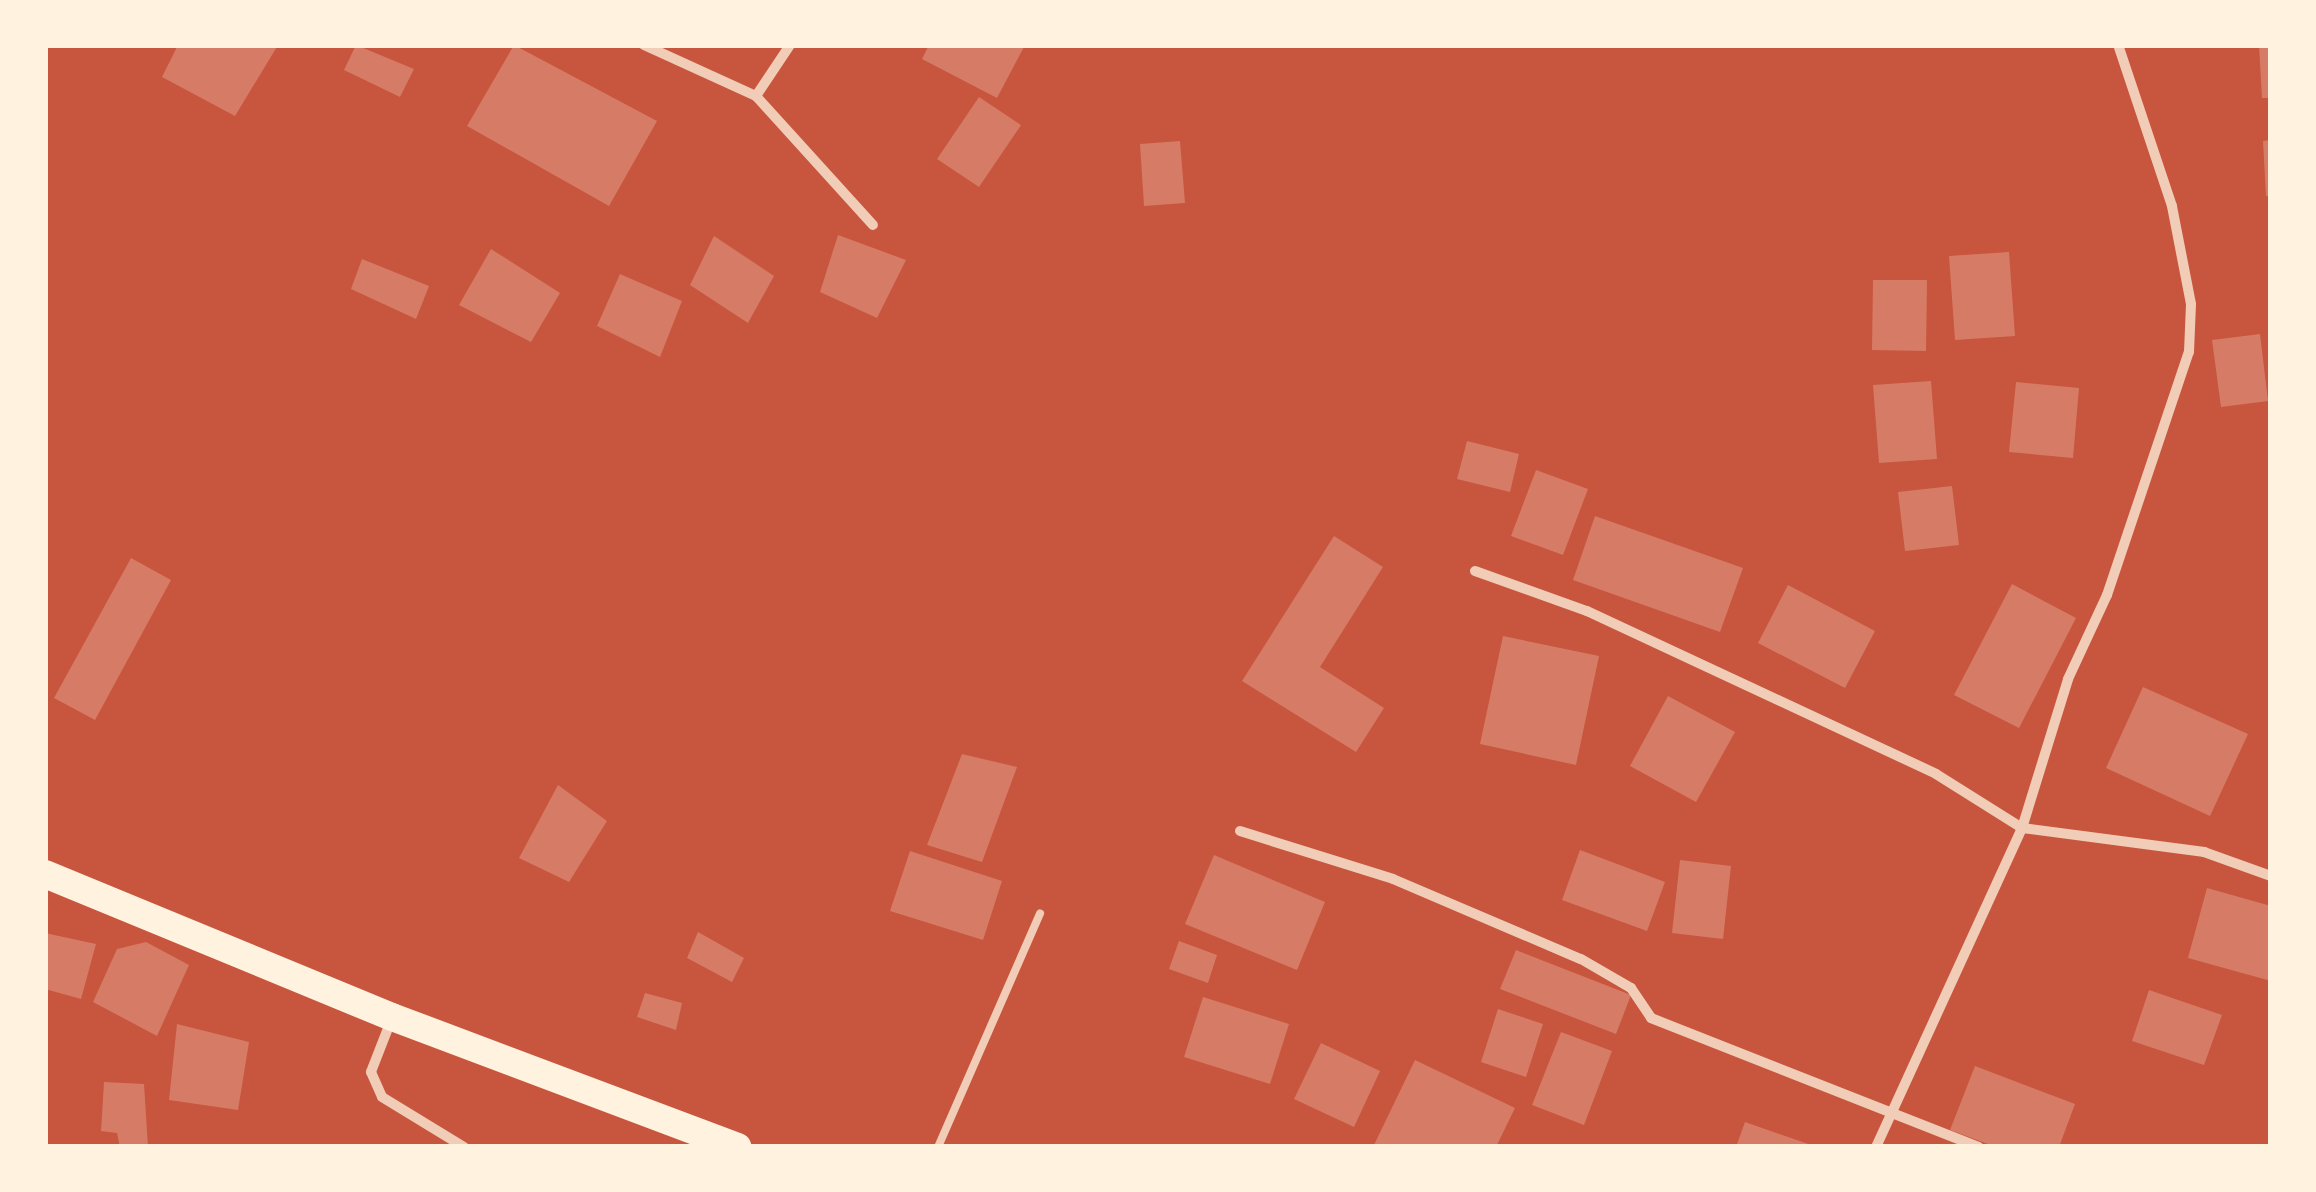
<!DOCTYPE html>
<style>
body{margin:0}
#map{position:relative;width:2316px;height:1192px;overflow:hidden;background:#c8553d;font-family:"Open Sans",sans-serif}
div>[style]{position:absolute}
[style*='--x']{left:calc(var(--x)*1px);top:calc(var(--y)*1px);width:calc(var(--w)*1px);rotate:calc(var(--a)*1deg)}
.building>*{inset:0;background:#d67c66}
.service>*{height:8px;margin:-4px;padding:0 4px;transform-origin:4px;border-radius:4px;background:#f1ccb7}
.minor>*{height:10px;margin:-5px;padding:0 5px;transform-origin:5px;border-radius:5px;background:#f1ccb7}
.trunk>*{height:28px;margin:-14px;padding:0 14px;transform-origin:14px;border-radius:14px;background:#fff3e0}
span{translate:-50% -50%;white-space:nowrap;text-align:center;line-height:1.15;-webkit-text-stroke:10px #fff3e0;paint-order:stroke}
.frame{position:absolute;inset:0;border:48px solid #fff3e0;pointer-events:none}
</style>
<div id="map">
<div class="building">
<div style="clip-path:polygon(178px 45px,278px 45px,235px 116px,162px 77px)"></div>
<div style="clip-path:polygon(356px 45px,414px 69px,400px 97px,344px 70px)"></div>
<div style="clip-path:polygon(514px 45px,657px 121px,609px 206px,467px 126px)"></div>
<div style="clip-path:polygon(929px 45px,1025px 45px,997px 98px,922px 59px)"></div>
<div style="clip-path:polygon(2259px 45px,2271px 45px,2271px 98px,2262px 98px)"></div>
<div style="clip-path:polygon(979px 97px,1021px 125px,979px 187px,937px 159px)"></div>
<div style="clip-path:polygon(2271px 140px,2271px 196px,2266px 196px,2263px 141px)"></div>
<div style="clip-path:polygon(1180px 141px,1185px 203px,1144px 206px,1140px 144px)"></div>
<div style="clip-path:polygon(838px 235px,906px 260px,877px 318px,820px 292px)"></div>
<div style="clip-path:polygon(714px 236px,774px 276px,748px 323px,690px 285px)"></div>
<div style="clip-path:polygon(491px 249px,560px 293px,531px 342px,459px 305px)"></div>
<div style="clip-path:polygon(2009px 252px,2015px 336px,1955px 340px,1949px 256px)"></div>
<div style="clip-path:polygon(362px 259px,429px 286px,416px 319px,351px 289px)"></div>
<div style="clip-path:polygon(620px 274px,682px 301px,660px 357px,597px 326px)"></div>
<div style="clip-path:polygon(1873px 280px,1927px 280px,1926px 351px,1872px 350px)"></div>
<div style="clip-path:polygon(2260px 334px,2268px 401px,2221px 407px,2212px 340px)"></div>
<div style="clip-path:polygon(1931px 381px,1937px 459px,1879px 463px,1873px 385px)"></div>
<div style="clip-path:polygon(2016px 382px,2079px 388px,2073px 458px,2009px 452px)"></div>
<div style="clip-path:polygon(1467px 441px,1519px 454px,1510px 492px,1457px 479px)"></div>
<div style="clip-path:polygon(1536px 470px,1588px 489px,1563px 555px,1511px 536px)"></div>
<div style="clip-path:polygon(1952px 486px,1959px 545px,1905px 551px,1898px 492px)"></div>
<div style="clip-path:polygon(1595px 516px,1743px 568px,1720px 632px,1573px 580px)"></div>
<div style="clip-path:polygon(1334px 536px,1383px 567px,1320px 667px,1384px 708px,1356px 752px,1242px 681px)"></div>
<div style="clip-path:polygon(131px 558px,171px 580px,95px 720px,54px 698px)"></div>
<div style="clip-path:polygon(2012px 584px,2076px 618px,2019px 728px,1954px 695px)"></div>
<div style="clip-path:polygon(1788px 585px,1875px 631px,1845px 688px,1758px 643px)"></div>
<div style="clip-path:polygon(1503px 636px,1599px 656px,1576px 765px,1480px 744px)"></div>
<div style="clip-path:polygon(2143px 687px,2248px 734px,2210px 816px,2106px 768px)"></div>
<div style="clip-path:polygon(1668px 696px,1735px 732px,1696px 802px,1630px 766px)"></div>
<div style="clip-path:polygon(962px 754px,1017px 767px,982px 862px,927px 845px)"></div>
<div style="clip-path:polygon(558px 785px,607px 821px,569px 882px,519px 858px)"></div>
<div style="clip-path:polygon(1580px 850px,1665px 882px,1647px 931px,1562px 900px)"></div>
<div style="clip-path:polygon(910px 851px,1002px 881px,983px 940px,890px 911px)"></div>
<div style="clip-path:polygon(1214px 855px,1325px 902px,1297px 970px,1185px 924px)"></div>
<div style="clip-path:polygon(1680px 860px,1731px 866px,1723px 939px,1672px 933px)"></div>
<div style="clip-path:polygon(2207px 888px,2271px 906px,2271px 981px,2188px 958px)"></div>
<div style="clip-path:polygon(698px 932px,744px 958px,732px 982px,687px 958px)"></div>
<div style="clip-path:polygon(45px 933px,96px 944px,81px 999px,45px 989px)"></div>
<div style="clip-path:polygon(1179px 941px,1217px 955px,1208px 983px,1169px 969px)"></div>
<div style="clip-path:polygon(146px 942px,189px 965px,157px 1036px,93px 1002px,117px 949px)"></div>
<div style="clip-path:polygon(1516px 950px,1631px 995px,1616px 1034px,1500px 989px)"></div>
<div style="clip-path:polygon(2149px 990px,2222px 1015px,2204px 1065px,2132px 1041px)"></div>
<div style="clip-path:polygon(645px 993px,682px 1003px,676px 1030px,637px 1017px)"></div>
<div style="clip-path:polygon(1203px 997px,1289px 1024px,1270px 1084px,1184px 1057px)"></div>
<div style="clip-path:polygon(1498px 1009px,1543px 1024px,1526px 1077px,1481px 1062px)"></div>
<div style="clip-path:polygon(177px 1024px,249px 1042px,238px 1110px,169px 1100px)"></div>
<div style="clip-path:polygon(1561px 1032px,1612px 1051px,1584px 1125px,1532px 1105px)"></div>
<div style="clip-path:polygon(1321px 1043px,1380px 1071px,1354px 1127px,1294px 1099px)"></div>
<div style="clip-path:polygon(1415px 1060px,1515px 1108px,1496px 1147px,1373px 1147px)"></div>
<div style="clip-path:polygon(1975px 1066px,2075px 1104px,2059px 1147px,1996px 1147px,1950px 1130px)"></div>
<div style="clip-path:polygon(104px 1082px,144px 1084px,148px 1147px,120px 1147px,117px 1133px,101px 1131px)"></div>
<div style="clip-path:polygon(1745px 1122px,1814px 1146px,1813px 1147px,1736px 1147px)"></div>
</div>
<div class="service">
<div style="--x:938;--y:1147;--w:255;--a:-66.4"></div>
</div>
<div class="minor">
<div style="--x:644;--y:45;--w:123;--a:24.5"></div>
<div style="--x:756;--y:96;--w:61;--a:-56.3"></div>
<div style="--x:756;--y:96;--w:174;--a:47.8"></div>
<div style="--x:1475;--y:571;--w:119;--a:19.7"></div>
<div style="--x:1587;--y:611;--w:385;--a:25"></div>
<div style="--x:1936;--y:774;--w:102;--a:32.1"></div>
<div style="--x:2022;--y:828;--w:184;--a:7.5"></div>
<div style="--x:2204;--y:852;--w:71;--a:19.7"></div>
<div style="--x:1240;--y:831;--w:160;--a:17.4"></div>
<div style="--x:1393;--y:879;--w:204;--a:23.1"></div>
<div style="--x:1581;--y:959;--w:58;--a:30.1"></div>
<div style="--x:1631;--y:988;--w:36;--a:56"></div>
<div style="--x:1651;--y:1018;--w:352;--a:21.5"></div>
<div style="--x:392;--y:1018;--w:58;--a:111.3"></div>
<div style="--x:371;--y:1072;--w:27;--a:66"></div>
<div style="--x:382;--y:1097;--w:96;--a:31.4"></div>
<div style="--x:1876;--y:1147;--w:351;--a:-65.4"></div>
<div style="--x:2022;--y:828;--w:156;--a:-72.8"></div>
<div style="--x:2068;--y:679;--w:93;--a:-65.1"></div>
<div style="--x:2107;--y:595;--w:256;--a:-71.4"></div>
<div style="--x:2189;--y:352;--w:48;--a:-87.6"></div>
<div style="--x:2191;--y:304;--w:100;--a:-101"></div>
<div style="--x:2172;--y:206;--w:170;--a:-108.5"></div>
</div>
<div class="trunk">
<div style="--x:45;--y:874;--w:375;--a:22.4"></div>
<div style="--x:392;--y:1017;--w:369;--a:20.6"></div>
</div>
<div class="frame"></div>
</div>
